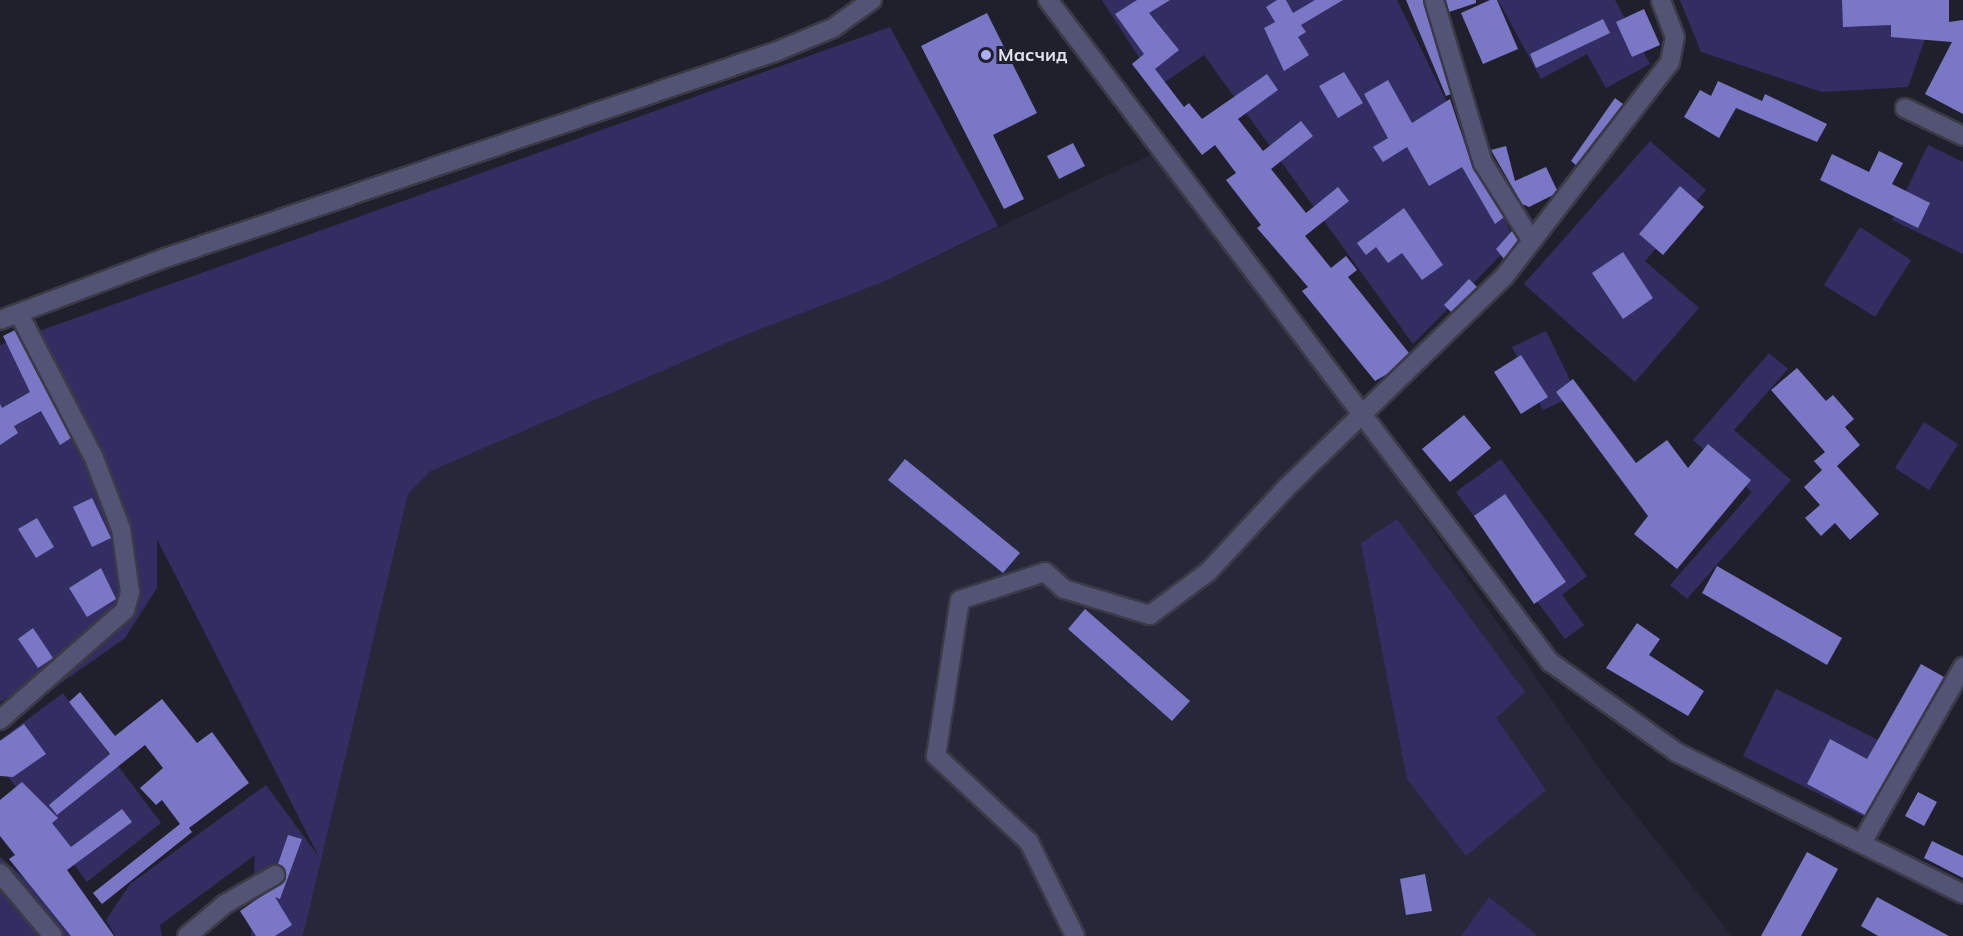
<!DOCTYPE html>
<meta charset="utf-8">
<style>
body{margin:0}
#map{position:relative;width:1963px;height:936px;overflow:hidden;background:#20202d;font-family:Mulish,sans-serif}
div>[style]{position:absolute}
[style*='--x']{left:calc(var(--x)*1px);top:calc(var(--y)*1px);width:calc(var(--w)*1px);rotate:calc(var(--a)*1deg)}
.built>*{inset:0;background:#27273a}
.green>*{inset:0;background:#322e61}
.building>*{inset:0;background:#7a77c7}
.roads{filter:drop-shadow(2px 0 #3b3b47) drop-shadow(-2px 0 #3b3b47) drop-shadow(0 2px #3b3b47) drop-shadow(0 -2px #3b3b47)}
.minor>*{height:18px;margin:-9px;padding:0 9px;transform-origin:9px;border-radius:9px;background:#535374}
.dots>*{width:16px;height:16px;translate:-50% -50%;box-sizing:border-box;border:3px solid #20202d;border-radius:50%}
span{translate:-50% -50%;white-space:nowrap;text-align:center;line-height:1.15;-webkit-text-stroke:6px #20202d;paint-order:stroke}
.poi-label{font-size:18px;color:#dfe0e8;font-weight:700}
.left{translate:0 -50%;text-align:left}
</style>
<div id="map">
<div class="built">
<div style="clip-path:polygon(1165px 148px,1607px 779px,1732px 936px,303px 936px,408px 494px,431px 471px,745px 335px,883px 282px)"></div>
</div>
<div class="green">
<div style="clip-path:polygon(1102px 0,1397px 0,1515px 241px,1413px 344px,1204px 55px,1158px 87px)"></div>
<div style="clip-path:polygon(1498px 0,1615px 0,1650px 64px,1606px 88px,1587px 54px,1541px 79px)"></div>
<div style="clip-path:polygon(1680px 0,1939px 0,1908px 87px,1822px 92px,1701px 52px)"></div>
<div style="clip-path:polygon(890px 27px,998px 226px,883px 282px,745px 335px,431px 471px,408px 494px,303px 936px,251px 936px,255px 855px,160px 925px,162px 936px,115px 936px,106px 920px,130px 884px,266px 785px,319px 857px,157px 539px,157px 588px,125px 638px,0 726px,24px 687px,0 702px,0 345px)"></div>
<div style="clip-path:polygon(1650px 141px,1706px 190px,1645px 261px,1699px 308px,1635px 382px,1524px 284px)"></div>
<div style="clip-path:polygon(1928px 145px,1963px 162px,1963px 254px,1892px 220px)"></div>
<div style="clip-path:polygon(1860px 227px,1911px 260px,1875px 317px,1824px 285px)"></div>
<div style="clip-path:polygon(1546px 331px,1577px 394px,1543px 410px,1512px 347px)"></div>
<div style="clip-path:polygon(1769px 353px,1788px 369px,1734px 430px,1791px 480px,1687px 599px,1670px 585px,1752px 492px,1693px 440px)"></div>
<div style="clip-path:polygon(1924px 422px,1958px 444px,1929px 490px,1895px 468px)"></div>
<div style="clip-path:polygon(1501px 459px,1587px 576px,1562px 595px,1584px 625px,1565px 639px,1456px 492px)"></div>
<div style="clip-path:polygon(1397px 519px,1525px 692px,1496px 718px,1546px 790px,1466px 856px,1407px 779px,1361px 543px)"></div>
<div style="clip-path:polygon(1776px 689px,1898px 750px,1865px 817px,1743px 756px)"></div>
<div style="clip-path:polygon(63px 693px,161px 823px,87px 882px,0 766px,0 740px)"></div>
<div style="clip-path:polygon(0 857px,65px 914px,77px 936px,0 936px)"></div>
<div style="clip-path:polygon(1489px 897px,1538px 936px,1461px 936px)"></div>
</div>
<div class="building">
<div style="clip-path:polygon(1137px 0,1170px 0,1149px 13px,1179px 50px,1155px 69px,1184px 107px,1189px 103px,1202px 119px,1267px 74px,1278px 90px,1238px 119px,1263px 151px,1301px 121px,1313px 136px,1271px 169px,1306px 213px,1338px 187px,1349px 201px,1305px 236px,1331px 268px,1346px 256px,1357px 270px,1348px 277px,1409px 353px,1389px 373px,1375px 381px,1302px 291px,1308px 287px,1257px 228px,1261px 225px,1226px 180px,1236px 173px,1215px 145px,1202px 155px,1132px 64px,1144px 54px,1115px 14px)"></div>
<div style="clip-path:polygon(1277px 0,1286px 0,1293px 13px,1315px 0,1343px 0,1301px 25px,1306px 32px,1298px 37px,1309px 55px,1284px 71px,1264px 28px,1275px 22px,1266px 7px)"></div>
<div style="clip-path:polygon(1406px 0,1423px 0,1451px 94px,1446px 96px)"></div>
<div style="clip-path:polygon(1446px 0,1476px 0,1476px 3px,1449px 12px)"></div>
<div style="clip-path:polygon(1490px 0,1497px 0,1518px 49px,1483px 64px,1461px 13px)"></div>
<div style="clip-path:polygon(1842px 0,1949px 0,1949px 22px,1963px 20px,1963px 114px,1925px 94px,1952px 42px,1891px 37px,1891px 25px,1843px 27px)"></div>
<div style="clip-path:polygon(1644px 9px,1660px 45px,1632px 57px,1616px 22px)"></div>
<div style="clip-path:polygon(987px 13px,1037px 113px,993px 135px,1024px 199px,1004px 209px,921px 46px)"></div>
<div style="clip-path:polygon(1603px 19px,1610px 33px,1536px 68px,1530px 54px)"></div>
<div style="clip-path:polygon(1344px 72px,1363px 103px,1338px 118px,1319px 86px)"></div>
<div style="clip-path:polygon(1388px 80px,1412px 123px,1450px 99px,1473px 169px,1504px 217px,1495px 224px,1462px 167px,1429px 186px,1407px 147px,1383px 162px,1373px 147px,1388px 138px,1364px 94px)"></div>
<div style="clip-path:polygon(1718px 81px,1762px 101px,1765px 94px,1827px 124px,1817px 142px,1736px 108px,1719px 138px,1684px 117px,1700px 90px,1711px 96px)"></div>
<div style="clip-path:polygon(1615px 98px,1623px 104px,1576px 165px,1571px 161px)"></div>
<div style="clip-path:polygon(1073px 143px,1085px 166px,1059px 179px,1047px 156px)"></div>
<div style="clip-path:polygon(1506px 146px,1515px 181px,1546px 167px,1557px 190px,1553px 195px,1529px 207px,1522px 204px,1491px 150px)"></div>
<div style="clip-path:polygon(1879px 151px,1903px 163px,1892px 184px,1930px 203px,1918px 228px,1820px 180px,1832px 154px,1869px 172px)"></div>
<div style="clip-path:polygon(1680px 186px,1704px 207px,1663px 255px,1639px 234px)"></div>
<div style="clip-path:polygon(1404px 208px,1443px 265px,1422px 280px,1402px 253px,1388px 263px,1376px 247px,1366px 255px,1357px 243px)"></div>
<div style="clip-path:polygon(1512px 231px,1518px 240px,1504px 259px,1496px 249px)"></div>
<div style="clip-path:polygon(1623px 252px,1653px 298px,1623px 319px,1592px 273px)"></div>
<div style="clip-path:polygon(1469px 279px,1477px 287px,1451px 312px,1444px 305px)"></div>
<div style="clip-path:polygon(15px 330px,71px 438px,60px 445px,41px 411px,14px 426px,18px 433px,0 445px,0 404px,2px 408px,30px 392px,3px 336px)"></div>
<div style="clip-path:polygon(1521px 355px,1548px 397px,1521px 414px,1494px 372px)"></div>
<div style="clip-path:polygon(1797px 368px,1826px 401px,1833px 395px,1854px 419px,1845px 427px,1860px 445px,1837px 466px,1879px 514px,1850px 540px,1835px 523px,1821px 536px,1805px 518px,1820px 505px,1804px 487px,1822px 470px,1814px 461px,1825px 452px,1771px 390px)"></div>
<div style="clip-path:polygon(1573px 379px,1636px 463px,1667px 440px,1688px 468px,1708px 444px,1751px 480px,1677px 569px,1634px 534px,1648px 516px,1556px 392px)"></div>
<div style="clip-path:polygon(1464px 415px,1491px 448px,1450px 482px,1422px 449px)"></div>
<div style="clip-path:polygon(905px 459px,1020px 553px,1003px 573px,888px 480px)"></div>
<div style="clip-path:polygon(1505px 494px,1566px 582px,1534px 604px,1474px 516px)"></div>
<div style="clip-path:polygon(92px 498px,111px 538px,92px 547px,73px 507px)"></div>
<div style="clip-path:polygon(37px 518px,54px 547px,36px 558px,18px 529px)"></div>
<div style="clip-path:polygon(1717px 566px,1842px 638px,1827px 665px,1702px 593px)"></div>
<div style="clip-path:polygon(101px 568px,116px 599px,87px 617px,69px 588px)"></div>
<div style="clip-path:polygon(1085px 609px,1190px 701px,1172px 721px,1068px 629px)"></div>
<div style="clip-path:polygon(1637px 623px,1660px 639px,1649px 655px,1704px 691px,1688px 716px,1606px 668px)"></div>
<div style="clip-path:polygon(33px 628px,53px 658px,38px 668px,18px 639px)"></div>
<div style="clip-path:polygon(1921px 664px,1944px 677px,1865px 815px,1807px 784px,1830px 739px,1867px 759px)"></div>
<div style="clip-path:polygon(80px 692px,115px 736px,162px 699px,197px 743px,212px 732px,249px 783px,189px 828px,192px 832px,102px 904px,93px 893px,180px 824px,162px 800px,156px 805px,140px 788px,163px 768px,145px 745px,57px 815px,49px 805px,110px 754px,69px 702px)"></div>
<div style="clip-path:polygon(24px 724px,46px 754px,13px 777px,0 776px,0 741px)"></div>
<div style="clip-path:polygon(22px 782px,58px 818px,52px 823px,71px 847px,122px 809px,132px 822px,67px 870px,114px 936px,71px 936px,9px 859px,15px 855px,0 836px,0 800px)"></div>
<div style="clip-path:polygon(1918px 792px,1937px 802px,1924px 826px,1905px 816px)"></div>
<div style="clip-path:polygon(288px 835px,302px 839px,280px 899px,275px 897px,292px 925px,275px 936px,256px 936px,240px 911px,284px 881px,285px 870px,278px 864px)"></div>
<div style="clip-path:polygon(1932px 841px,1963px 856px,1963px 878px,1924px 858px)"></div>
<div style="clip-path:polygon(1807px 852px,1838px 869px,1801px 936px,1761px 936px)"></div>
<div style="clip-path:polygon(1425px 874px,1432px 911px,1406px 915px,1400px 879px)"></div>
<div style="clip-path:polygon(1877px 897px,1949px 936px,1878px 936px,1861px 926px)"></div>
</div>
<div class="roads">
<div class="minor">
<div style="--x:1048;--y:0;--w:831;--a:52.83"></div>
<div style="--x:1550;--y:662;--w:155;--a:35.5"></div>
<div style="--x:1676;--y:752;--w:320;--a:26.3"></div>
<div style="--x:1434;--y:0;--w:170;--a:73.3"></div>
<div style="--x:1483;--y:163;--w:92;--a:57.9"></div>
<div style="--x:1905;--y:108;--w:64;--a:25.8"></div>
<div style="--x:0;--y:320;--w:176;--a:-20.6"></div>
<div style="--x:165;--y:258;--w:644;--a:-18.66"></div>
<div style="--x:775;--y:52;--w:63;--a:-22.5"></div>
<div style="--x:833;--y:28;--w:48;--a:-35.7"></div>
<div style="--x:0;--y:720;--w:167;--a:-41.3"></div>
<div style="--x:125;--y:610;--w:19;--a:-74"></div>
<div style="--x:130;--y:592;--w:64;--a:-98.1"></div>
<div style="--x:121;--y:529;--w:76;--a:-110.8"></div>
<div style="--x:94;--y:458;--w:162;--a:-117.5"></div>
<div style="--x:1863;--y:841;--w:201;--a:-60.1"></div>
<div style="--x:0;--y:873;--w:82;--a:49.9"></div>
<div style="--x:187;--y:936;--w:50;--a:-40.1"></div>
<div style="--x:225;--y:904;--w:58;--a:-30.1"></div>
<div style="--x:1075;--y:936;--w:105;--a:-116.1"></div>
<div style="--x:1029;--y:842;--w:127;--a:-137.2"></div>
<div style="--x:936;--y:756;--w:158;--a:-81.3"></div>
<div style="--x:960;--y:600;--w:89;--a:-18.2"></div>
<div style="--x:1045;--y:572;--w:25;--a:42"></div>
<div style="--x:1064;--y:589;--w:90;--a:16.8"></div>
<div style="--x:1150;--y:615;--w:72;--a:-36.6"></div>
<div style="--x:1208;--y:572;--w:113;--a:-47.1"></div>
<div style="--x:1285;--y:489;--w:305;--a:-44.1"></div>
<div style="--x:1504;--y:277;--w:272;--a:-52.3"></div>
<div style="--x:1670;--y:62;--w:25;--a:-79"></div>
<div style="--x:1675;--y:37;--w:40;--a:-111"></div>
</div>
</div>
<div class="dots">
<div style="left:986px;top:55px;background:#afaefa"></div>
</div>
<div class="poi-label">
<span class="left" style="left:998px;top:55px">Масчид</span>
</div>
</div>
